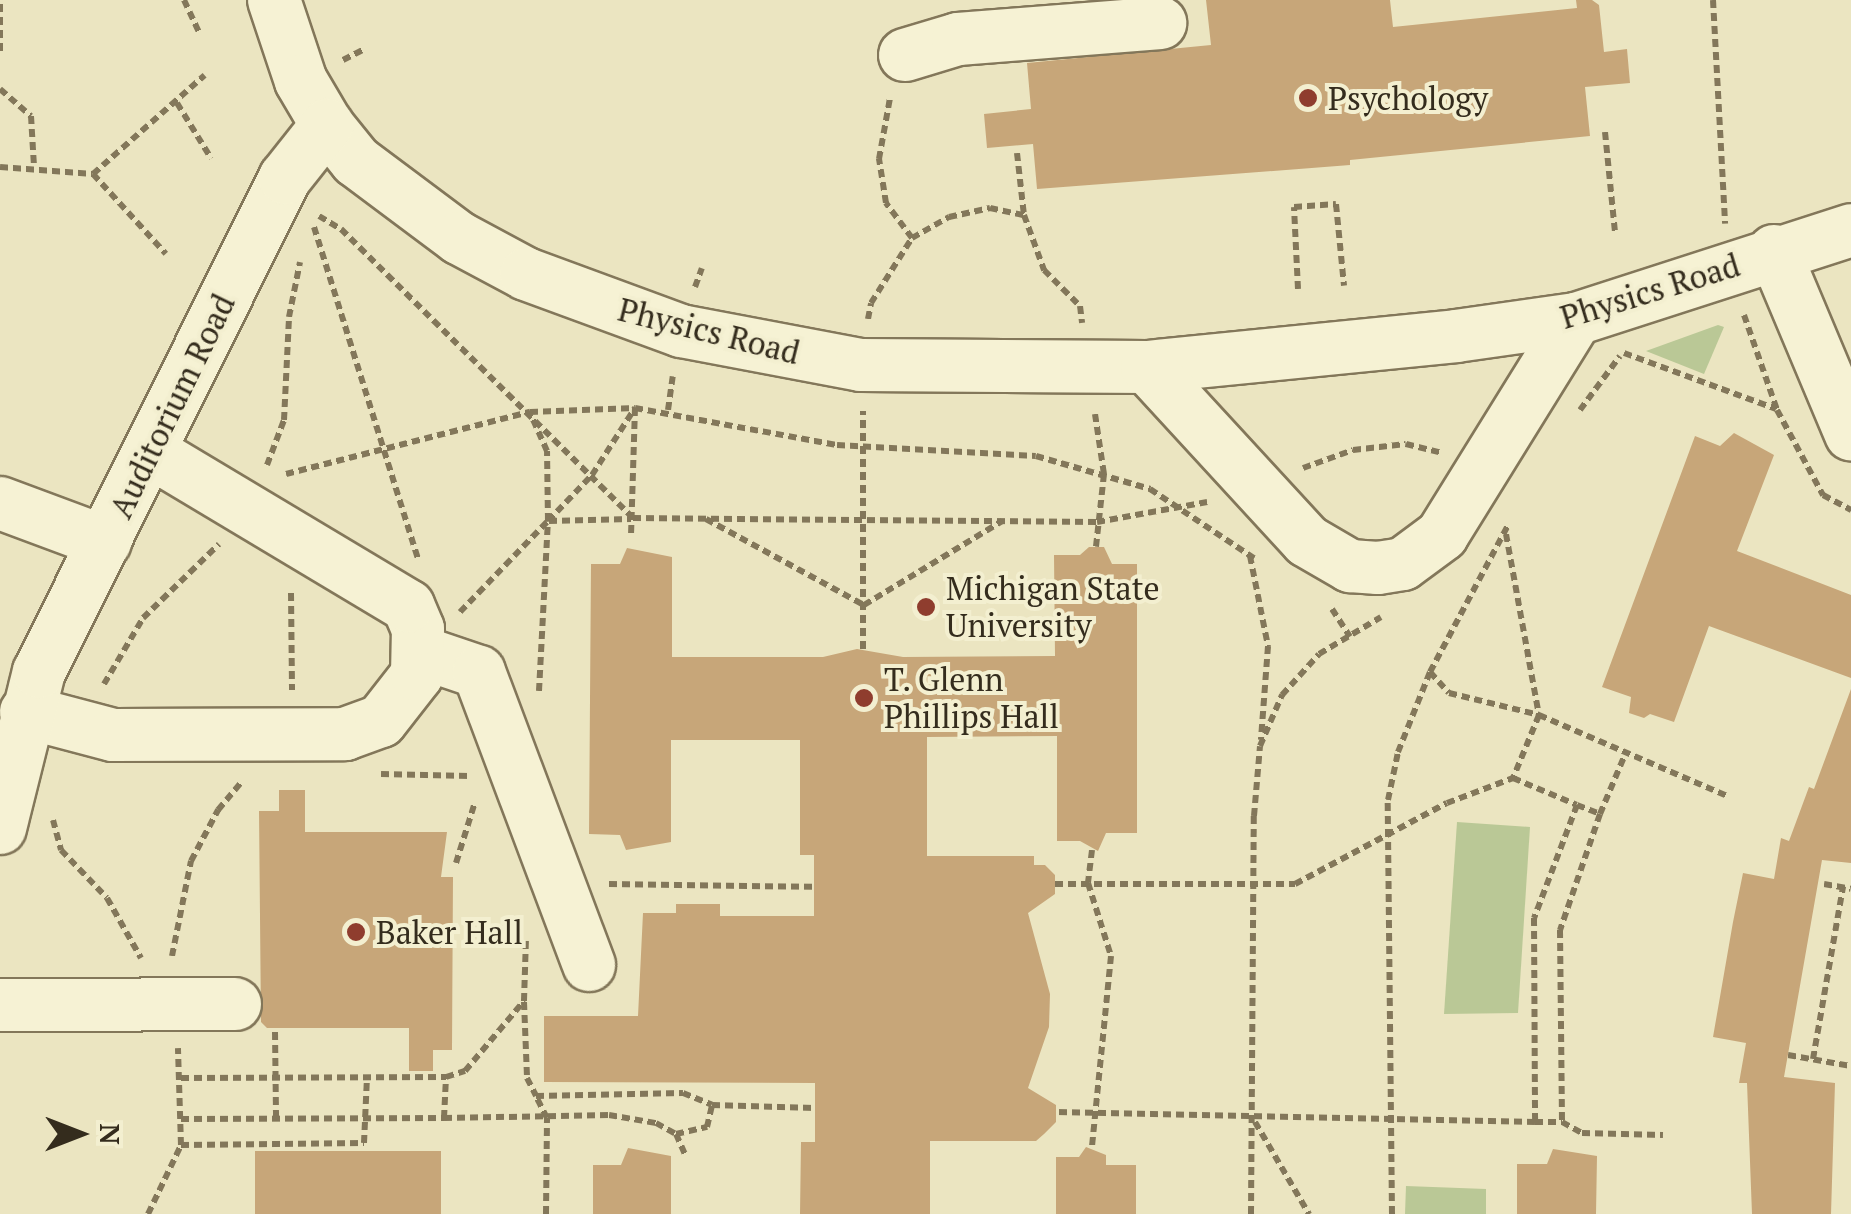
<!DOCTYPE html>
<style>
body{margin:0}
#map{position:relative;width:1851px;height:1214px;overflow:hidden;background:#ebe5c1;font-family:"PT Serif",serif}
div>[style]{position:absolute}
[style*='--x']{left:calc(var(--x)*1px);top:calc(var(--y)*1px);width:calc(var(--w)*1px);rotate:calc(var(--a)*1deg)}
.green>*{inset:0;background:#bac896}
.building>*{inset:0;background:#c7a679}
.path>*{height:6px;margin-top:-3px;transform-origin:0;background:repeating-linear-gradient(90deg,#83775a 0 8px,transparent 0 13px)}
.roads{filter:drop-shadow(2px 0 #83775a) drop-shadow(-2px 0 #83775a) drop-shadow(0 2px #83775a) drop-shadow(0 -2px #83775a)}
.minor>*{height:52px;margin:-26px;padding:0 26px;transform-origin:26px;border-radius:26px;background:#f6f2d4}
.dots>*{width:28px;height:28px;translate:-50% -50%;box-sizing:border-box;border:5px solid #f3efd0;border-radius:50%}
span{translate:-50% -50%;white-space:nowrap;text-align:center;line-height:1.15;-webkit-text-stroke:8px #f3efd0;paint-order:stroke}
.poi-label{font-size:32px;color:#342c1d}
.left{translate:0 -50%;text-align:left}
.street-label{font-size:32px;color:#342c1d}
.north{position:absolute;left:30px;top:1084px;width:100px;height:100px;-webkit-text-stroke:8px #f3efd0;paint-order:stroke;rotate:90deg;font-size:28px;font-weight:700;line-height:40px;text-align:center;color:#342c1d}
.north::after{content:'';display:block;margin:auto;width:35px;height:45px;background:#342c1d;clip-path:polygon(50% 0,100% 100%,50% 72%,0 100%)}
</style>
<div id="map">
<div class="green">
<div style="clip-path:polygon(1718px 325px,1724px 327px,1704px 374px,1646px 351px)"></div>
<div style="clip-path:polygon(1457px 822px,1530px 827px,1518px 1013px,1444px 1014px)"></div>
<div style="clip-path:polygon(1406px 1186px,1486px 1189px,1486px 1214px,1405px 1214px)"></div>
</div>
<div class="building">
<div style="clip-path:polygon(1206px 0,1390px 0,1393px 27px,1577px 8px,1576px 0,1592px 0,1599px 5px,1604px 52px,1627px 49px,1630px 83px,1585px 87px,1590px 136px,1350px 160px,1350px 165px,1037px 189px,1033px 144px,987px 148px,984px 114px,1031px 109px,1027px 63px,1211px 45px)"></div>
<div style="clip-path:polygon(1734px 433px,1774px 455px,1737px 551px,1851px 595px,1851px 678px,1709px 626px,1674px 722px,1650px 714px,1644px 718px,1629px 713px,1631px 697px,1602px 687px,1695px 436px,1720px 446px)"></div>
<div style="clip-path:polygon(1089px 547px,1104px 547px,1112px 564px,1137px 564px,1137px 833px,1106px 833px,1098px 851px,1080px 841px,1057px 841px,1057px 736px,927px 737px,927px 856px,1034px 856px,1034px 865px,1045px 865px,1055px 875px,1055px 894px,1028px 913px,1050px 994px,1049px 1027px,1028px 1088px,1056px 1105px,1056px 1122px,1044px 1134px,1036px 1141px,930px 1141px,930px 1214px,800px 1214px,801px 1142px,815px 1142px,815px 1083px,544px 1082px,544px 1016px,638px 1016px,643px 913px,676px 913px,676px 904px,720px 904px,720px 916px,814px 916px,814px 855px,800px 855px,800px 740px,671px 740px,671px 842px,626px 850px,620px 835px,589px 834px,591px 564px,620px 564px,627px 548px,672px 557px,672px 657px,823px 657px,857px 649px,903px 657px,1055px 656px,1054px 555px,1080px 555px)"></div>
<div style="clip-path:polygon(1851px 689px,1851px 863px,1822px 860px,1784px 1077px,1835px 1083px,1831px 1214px,1752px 1214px,1747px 1083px,1739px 1083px,1746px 1043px,1713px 1037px,1733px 922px,1743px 873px,1774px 879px,1781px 838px,1789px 841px,1809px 787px,1814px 789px)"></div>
<div style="clip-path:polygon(279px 790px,305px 790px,305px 832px,447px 832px,441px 877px,453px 877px,452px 1050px,433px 1050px,433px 1071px,409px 1071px,409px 1028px,267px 1028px,261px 1022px,259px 811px,279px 811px)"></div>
<div style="clip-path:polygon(1086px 1147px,1106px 1155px,1106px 1165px,1136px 1165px,1136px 1214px,1056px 1214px,1056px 1157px,1079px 1157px)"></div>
<div style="clip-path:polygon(628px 1148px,671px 1156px,671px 1214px,593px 1214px,593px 1165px,621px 1165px)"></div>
<div style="clip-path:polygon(1553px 1149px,1597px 1156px,1596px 1214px,1517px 1214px,1517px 1164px,1547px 1164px)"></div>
<div style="clip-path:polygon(255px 1151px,441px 1151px,441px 1214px,255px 1214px)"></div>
</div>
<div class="path">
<div style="--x:184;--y:0;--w:38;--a:65"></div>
<div style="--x:1713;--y:0;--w:224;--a:86.9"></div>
<div style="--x:0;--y:4;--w:52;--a:90"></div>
<div style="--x:343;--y:60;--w:22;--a:-27"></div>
<div style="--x:0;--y:89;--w:41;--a:41.1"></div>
<div style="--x:31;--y:116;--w:51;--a:86.6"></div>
<div style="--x:177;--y:103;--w:65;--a:58.3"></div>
<div style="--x:1605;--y:132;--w:101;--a:84.3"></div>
<div style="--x:1017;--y:153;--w:62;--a:83.6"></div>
<div style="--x:0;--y:167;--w:93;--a:4.3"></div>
<div style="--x:93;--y:174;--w:149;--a:-41.5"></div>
<div style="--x:93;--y:174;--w:108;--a:47.6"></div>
<div style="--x:319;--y:216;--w:26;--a:31"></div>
<div style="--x:341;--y:229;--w:411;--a:44.7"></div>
<div style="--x:633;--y:518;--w:464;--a:0.5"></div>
<div style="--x:1097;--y:522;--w:112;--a:-10.3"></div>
<div style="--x:314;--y:227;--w:347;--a:72.6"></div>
<div style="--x:912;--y:238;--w:43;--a:-29.6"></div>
<div style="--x:949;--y:217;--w:42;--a:-12.4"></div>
<div style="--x:990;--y:208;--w:35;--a:12"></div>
<div style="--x:1024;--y:215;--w:59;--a:70"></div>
<div style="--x:1044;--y:270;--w:51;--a:45"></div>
<div style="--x:1080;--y:306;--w:17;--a:83"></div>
<div style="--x:695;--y:287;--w:20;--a:-70"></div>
<div style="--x:1298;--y:289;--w:82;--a:-92.8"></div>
<div style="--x:1294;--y:207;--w:42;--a:-4.1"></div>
<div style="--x:1336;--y:204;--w:82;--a:84.4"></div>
<div style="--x:1744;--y:315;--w:101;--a:70.8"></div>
<div style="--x:1777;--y:410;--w:97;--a:61.6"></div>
<div style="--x:1823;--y:495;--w:32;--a:28"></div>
<div style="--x:868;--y:319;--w:16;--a:-79"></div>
<div style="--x:871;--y:303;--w:77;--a:-57.8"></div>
<div style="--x:912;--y:238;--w:44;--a:-126.6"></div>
<div style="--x:886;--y:203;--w:45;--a:-99"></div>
<div style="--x:879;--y:159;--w:62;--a:-79.8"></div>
<div style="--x:1624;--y:353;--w:162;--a:20.2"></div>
<div style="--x:668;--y:410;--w:34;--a:-82"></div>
<div style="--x:1580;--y:410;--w:67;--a:-53.5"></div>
<div style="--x:1095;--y:414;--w:61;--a:81.5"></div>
<div style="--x:1104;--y:474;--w:73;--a:96.3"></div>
<div style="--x:267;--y:465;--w:48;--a:-69.3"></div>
<div style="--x:284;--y:420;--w:103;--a:-87.2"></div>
<div style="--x:289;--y:317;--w:56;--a:-78.7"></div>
<div style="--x:1303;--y:468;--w:53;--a:-19.8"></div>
<div style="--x:1353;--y:450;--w:53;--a:-6.5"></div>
<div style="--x:1406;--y:444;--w:36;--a:14"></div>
<div style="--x:286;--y:474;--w:252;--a:-14.3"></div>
<div style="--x:530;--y:412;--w:105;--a:-2.2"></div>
<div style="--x:635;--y:408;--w:130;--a:91.8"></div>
<div style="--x:706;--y:519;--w:180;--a:28.6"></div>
<div style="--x:864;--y:605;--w:162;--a:-31.3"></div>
<div style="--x:549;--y:521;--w:82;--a:-1.4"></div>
<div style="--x:1506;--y:534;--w:184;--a:79.7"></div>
<div style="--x:1539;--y:715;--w:68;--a:112.4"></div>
<div style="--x:1250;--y:556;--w:92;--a:78.7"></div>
<div style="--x:1268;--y:646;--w:94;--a:94.3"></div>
<div style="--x:291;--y:593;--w:97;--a:89.4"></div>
<div style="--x:1332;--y:609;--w:33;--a:57"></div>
<div style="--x:460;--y:612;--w:127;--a:-46"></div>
<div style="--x:548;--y:521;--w:70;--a:-90.8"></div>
<div style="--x:547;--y:451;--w:36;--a:-114"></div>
<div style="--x:863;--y:649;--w:238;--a:-90"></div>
<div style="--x:1430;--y:672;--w:28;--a:48"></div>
<div style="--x:1449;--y:693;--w:93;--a:13.7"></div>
<div style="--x:1539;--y:715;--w:205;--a:23.3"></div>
<div style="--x:104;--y:684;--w:77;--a:-59.4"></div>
<div style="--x:143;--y:618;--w:106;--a:-44.2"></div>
<div style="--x:539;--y:691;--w:170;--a:-87"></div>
<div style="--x:548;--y:521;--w:64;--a:-46.3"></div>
<div style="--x:592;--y:475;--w:80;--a:-57.3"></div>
<div style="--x:635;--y:408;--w:205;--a:10.4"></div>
<div style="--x:837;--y:445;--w:199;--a:3.2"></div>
<div style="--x:1036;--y:456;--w:119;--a:16.1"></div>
<div style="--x:1150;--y:489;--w:125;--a:33.6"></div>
<div style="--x:381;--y:774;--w:88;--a:1.3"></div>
<div style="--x:1577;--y:805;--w:25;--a:21"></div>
<div style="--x:1600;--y:814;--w:67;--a:-67.2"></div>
<div style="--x:1600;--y:814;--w:123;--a:109"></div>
<div style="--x:1560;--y:930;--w:192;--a:89.4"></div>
<div style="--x:1562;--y:1122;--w:23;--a:29"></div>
<div style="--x:1582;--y:1133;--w:81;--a:1.4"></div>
<div style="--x:53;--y:820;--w:31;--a:75"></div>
<div style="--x:61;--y:850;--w:66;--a:46.2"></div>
<div style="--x:107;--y:898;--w:69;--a:60.5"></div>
<div style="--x:1092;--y:850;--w:33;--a:97"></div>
<div style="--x:1088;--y:883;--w:77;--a:72.5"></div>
<div style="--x:1111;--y:956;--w:193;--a:95.7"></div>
<div style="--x:456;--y:863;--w:64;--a:-72.7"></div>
<div style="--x:609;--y:884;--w:205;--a:0.8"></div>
<div style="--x:1055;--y:884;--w:240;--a:0"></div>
<div style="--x:1295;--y:884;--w:172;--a:-28.1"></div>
<div style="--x:1447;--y:803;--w:71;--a:-20.7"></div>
<div style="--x:1513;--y:778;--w:69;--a:22.9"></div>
<div style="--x:1577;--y:805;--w:121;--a:110.8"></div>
<div style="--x:1534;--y:918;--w:204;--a:89.7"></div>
<div style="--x:1535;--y:1122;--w:479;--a:-178.8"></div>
<div style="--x:1824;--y:884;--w:27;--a:10"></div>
<div style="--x:172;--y:956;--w:97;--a:-78.7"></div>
<div style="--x:191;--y:861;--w:58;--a:-62.1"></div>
<div style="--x:218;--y:810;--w:38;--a:-50"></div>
<div style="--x:524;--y:1002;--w:76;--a:87.7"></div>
<div style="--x:527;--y:1078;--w:20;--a:63"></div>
<div style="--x:275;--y:1032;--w:87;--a:89.3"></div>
<div style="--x:1788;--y:1055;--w:64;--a:9.9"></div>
<div style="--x:1813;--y:1059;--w:175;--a:-80.1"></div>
<div style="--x:181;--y:1078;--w:265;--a:-0.2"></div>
<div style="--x:444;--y:1118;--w:165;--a:-1"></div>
<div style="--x:609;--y:1115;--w:48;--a:9.7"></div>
<div style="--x:656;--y:1123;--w:23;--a:29"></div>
<div style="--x:676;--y:1134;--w:24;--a:66"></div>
<div style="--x:181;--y:1119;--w:263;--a:-0.2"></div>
<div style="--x:444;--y:1118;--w:41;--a:-87.2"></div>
<div style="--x:446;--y:1077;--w:20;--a:-18"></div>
<div style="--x:465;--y:1071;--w:92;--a:-49.9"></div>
<div style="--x:524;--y:1001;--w:63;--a:-88.2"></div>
<div style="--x:1255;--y:1122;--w:107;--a:59.6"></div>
<div style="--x:1535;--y:1122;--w:27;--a:0"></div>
<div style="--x:676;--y:1134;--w:32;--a:-13"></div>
<div style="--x:707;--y:1127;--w:23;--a:-77"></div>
<div style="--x:181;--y:1145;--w:183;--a:-0.6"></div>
<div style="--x:364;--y:1143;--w:66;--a:-87.4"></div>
<div style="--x:148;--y:1214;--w:76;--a:-64.4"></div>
<div style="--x:181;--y:1145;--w:97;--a:-91.8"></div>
<div style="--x:546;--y:1214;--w:96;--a:-89.4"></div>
<div style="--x:547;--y:1118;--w:25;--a:-117"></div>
<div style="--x:536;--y:1096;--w:147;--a:-1.2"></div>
<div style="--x:683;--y:1093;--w:31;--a:22"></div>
<div style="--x:712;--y:1105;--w:103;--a:1.7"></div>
<div style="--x:1251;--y:1214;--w:398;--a:-89.6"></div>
<div style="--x:1254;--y:816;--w:70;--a:-85.1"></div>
<div style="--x:1260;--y:746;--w:56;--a:-66.7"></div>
<div style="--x:1282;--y:695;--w:55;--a:-47.9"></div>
<div style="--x:1319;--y:654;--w:72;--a:-30.8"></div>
<div style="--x:1392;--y:1214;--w:414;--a:-90.6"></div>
<div style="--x:1388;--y:800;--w:49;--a:-78.2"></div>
<div style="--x:1398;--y:752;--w:86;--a:-68.2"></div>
<div style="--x:1430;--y:672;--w:166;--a:-62"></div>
</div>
<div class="roads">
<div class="minor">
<div style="--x:274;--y:0;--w:85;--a:71.6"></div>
<div style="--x:301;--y:81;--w:51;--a:59.4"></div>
<div style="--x:327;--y:125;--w:46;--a:51.1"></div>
<div style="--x:356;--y:161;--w:129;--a:36.8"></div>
<div style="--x:459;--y:238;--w:76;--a:28.2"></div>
<div style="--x:526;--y:274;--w:165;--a:20.2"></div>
<div style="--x:681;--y:331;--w:183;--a:10.7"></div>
<div style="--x:861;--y:365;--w:286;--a:0.4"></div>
<div style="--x:1147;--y:367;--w:311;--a:-5.7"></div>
<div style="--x:1456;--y:336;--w:121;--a:-8.1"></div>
<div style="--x:1576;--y:319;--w:289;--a:-17.9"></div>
<div style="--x:905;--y:55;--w:55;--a:-16.8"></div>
<div style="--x:958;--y:39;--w:203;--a:-4.5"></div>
<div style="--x:1774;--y:251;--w:199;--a:67.2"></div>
<div style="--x:1147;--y:367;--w:236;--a:47.4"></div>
<div style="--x:1307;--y:541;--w:50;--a:30.2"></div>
<div style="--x:1350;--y:566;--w:28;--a:4"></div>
<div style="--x:1378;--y:568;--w:25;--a:-9"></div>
<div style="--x:1403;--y:564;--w:49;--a:-36.6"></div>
<div style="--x:1442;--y:535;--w:254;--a:-58.2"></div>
<div style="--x:0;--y:503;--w:112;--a:20.4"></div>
<div style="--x:420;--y:652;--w:62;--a:18.7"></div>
<div style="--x:479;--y:672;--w:313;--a:69.4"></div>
<div style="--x:26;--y:712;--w:90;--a:14.8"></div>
<div style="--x:113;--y:735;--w:232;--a:-0.2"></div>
<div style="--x:345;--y:734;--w:38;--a:-20"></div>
<div style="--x:381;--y:721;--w:58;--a:-52"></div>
<div style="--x:417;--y:675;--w:46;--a:-88.8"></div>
<div style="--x:418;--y:629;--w:25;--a:-113"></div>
<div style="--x:408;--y:606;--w:300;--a:-149.1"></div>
<div style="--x:0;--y:828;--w:161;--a:-76"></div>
<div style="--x:39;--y:672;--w:552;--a:-63.53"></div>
<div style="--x:285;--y:178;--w:68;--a:-51.6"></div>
<div style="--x:0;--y:1005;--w:235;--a:-0.2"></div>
</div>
</div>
<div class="dots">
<div style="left:1308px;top:98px;background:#8f3d2e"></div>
<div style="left:926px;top:607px;background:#8f3d2e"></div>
<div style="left:864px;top:698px;background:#8f3d2e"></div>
<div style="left:356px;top:932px;background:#8f3d2e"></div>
</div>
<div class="poi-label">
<span class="left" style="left:1328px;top:98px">Psychology</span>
<span class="left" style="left:946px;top:607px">Michigan State<br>University</span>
<span class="left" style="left:884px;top:698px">T. Glenn<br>Phillips Hall</span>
<span class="left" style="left:376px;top:932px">Baker Hall</span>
</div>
<div class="street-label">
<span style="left:1650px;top:291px;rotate:-17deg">Physics Road</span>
<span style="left:709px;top:331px;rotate:14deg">Physics Road</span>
<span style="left:172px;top:406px;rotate:-64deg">Auditorium Road</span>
</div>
<div class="north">N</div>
</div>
